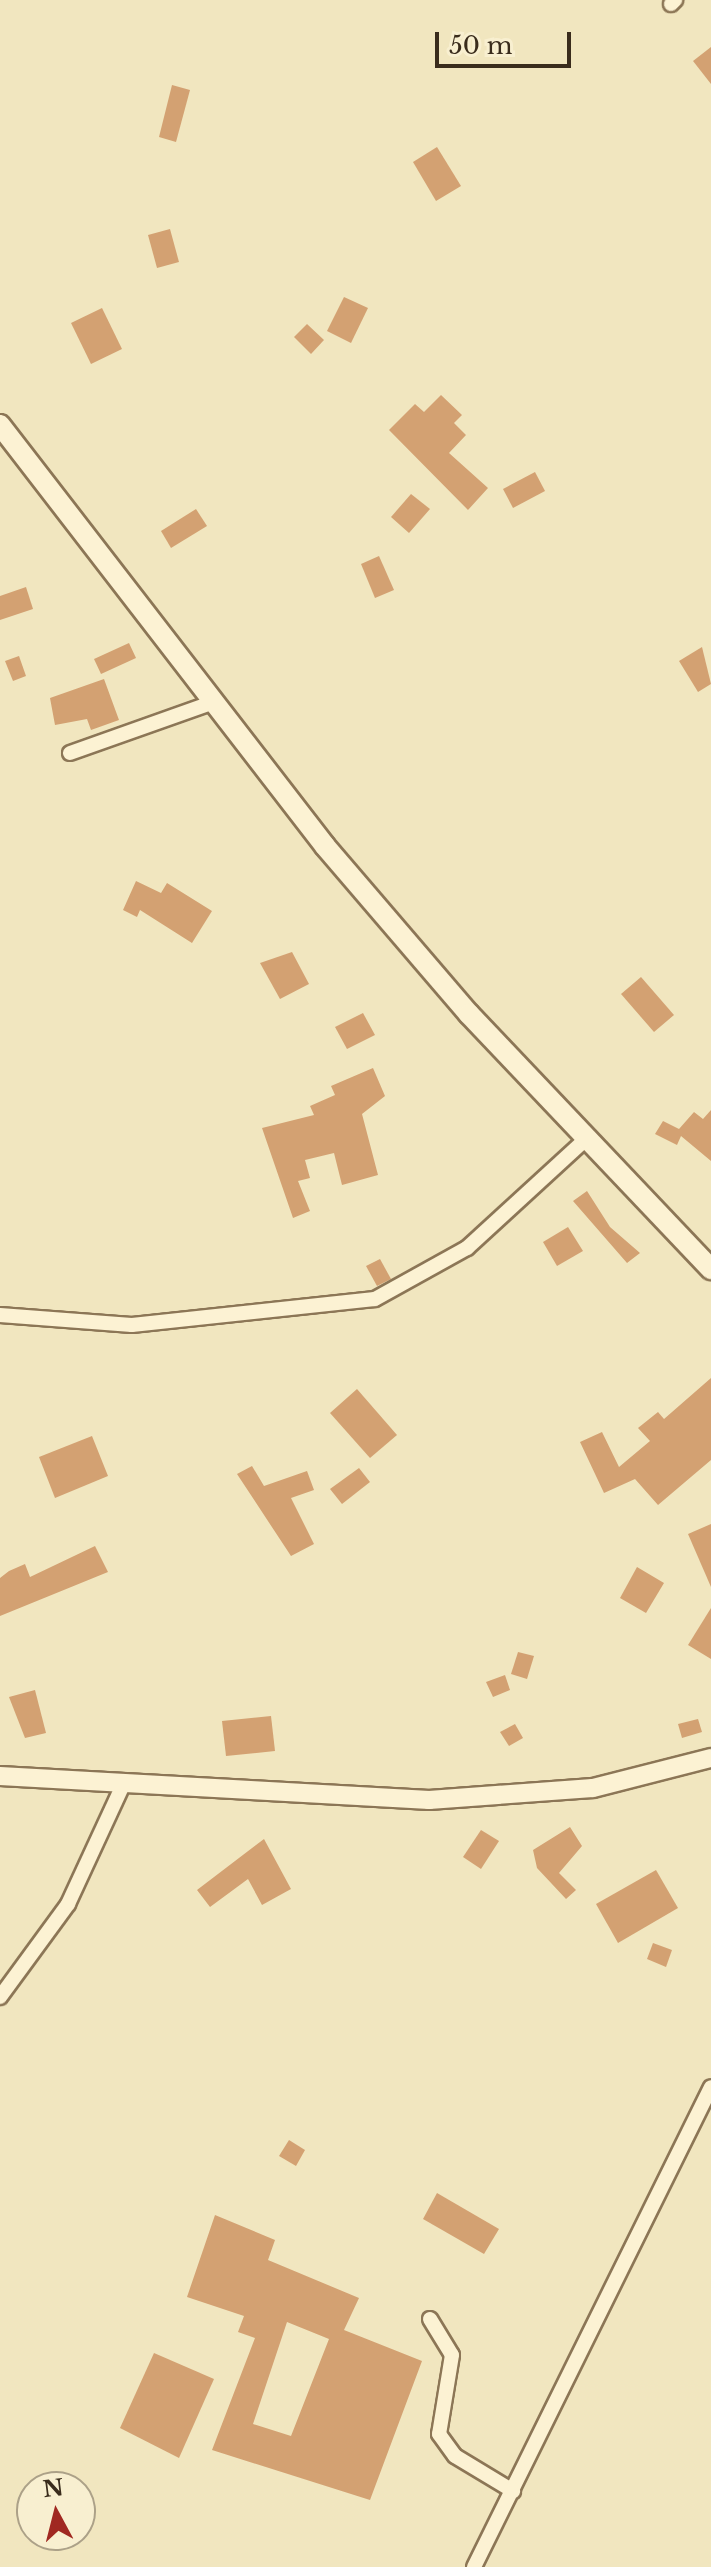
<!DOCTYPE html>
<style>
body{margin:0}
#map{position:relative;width:711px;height:2567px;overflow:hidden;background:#f1e6bf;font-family:"Libre Baskerville",serif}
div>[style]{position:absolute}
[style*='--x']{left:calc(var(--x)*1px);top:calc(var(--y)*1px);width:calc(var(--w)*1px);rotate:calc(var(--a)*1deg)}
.building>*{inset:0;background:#d3a172}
.roads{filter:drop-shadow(2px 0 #8c7656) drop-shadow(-2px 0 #8c7656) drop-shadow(0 2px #8c7656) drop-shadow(0 -2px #8c7656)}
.minor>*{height:14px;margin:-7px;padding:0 7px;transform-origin:7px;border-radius:7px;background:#fcf2d3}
.tertiary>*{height:18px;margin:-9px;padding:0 9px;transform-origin:9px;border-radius:9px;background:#fcf2d3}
.secondary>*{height:20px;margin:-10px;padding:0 10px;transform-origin:10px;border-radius:10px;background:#fcf2d3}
span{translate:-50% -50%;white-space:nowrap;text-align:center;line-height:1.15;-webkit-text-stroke:7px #f8efd0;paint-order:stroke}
.north{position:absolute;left:16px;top:2471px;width:80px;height:80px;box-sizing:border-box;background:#f8efd0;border:2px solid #aca188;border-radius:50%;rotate:353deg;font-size:22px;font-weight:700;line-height:32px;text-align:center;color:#3a2c1c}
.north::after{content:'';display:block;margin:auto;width:28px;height:36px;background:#a02821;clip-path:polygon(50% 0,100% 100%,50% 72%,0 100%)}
.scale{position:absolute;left:435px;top:32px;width:136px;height:36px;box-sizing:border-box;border:4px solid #3a2c1c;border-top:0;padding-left:10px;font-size:24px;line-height:28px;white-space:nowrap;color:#3a2c1c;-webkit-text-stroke:6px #f8efd0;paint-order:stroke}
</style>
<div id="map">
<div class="building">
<div style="clip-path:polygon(711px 47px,711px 84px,693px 61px)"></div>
<div style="clip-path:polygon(172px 85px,190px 90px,176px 142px,159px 137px)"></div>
<div style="clip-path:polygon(437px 147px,461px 186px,436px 201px,413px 162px)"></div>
<div style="clip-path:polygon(170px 229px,179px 262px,157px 268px,148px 235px)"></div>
<div style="clip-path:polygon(344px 297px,368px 308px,351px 343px,327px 331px)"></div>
<div style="clip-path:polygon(102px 308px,122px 349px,91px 364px,71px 323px)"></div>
<div style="clip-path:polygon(307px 324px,324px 340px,311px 354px,294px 337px)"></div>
<div style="clip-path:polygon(441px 395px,462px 415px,454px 423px,466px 435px,449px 453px,488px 488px,468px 510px,389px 430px,415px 404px,424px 412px)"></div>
<div style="clip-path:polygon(535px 472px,545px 491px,513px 508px,503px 489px)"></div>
<div style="clip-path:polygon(411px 494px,430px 509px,409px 533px,391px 517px)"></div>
<div style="clip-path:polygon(196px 509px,207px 526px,171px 548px,161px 531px)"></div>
<div style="clip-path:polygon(379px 556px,394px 590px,375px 598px,361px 564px)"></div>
<div style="clip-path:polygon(26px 587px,33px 609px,0 620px,0 596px)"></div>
<div style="clip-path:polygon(129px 643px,136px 658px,101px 674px,94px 659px)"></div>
<div style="clip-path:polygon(702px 647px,711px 684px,698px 692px,679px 661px)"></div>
<div style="clip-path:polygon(19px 656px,26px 676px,13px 681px,5px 661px)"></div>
<div style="clip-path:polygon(104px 679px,119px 720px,91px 730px,87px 719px,55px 725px,50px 698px)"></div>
<div style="clip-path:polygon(136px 881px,161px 893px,167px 883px,212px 911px,192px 943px,140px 910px,137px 917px,123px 910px)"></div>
<div style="clip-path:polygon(292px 952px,309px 984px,280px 999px,260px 963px)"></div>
<div style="clip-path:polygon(641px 977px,674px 1015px,654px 1032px,621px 994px)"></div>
<div style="clip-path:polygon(363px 1013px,375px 1035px,347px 1049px,335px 1027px)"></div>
<div style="clip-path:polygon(373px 1068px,385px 1096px,362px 1114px,378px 1175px,342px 1185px,334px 1153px,305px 1160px,310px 1178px,298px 1181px,310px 1211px,293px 1218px,262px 1128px,314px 1115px,310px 1106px,335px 1095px,331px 1086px)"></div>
<div style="clip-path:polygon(711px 1110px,711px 1161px,681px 1136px,677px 1145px,655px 1134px,663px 1121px,679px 1129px,694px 1112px,703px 1119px)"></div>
<div style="clip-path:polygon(587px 1191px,610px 1227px,640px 1253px,627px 1263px,573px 1201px)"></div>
<div style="clip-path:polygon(568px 1227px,583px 1251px,557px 1266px,543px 1242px)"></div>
<div style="clip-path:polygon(380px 1259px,391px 1279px,377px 1286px,366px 1266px)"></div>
<div style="clip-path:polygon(711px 1378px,711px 1460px,658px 1505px,635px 1479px,604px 1493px,580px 1442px,602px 1432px,619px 1467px,650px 1441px,638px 1428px,658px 1412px,664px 1419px)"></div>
<div style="clip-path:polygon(357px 1389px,397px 1435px,370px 1458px,330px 1413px)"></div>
<div style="clip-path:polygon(92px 1436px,108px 1476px,55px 1498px,39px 1457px)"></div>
<div style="clip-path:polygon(252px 1466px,264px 1486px,307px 1471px,314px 1490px,291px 1498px,314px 1544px,291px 1556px,237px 1474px)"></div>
<div style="clip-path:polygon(359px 1468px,370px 1482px,342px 1504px,330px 1489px)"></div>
<div style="clip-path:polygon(711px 1524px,711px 1587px,688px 1534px)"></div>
<div style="clip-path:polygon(95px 1546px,108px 1572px,0 1616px,0 1578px,9px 1571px,25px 1564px,30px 1577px)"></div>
<div style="clip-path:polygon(637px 1567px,664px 1583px,646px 1613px,620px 1598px)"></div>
<div style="clip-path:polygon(711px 1608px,711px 1659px,688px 1645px)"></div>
<div style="clip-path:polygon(518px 1652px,534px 1656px,527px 1679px,511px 1674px)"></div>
<div style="clip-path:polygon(505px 1675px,510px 1690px,493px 1697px,486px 1682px)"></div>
<div style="clip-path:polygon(35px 1690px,46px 1733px,25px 1738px,9px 1697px)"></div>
<div style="clip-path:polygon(271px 1716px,275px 1751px,226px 1756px,222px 1721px)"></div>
<div style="clip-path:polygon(698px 1719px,702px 1732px,682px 1738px,678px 1724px)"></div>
<div style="clip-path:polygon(515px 1724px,523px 1738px,509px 1746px,500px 1732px)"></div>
<div style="clip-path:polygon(570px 1827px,582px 1846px,559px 1873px,576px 1890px,566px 1899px,537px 1868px,533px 1850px)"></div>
<div style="clip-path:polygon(481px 1830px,499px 1841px,481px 1869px,463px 1857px)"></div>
<div style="clip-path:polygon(264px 1839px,291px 1889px,262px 1905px,248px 1879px,210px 1907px,197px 1890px)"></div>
<div style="clip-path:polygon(656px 1870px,678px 1908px,618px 1943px,596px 1904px)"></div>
<div style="clip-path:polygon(653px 1943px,672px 1950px,666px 1967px,647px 1959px)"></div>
<div style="clip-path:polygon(289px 2140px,305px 2150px,296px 2166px,279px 2156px)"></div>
<div style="clip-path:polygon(437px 2193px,499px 2229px,484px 2254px,423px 2219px)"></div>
<div style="clip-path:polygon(evenodd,215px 2215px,275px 2240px,268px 2260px,359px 2298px,344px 2330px,422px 2361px,370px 2500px,212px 2450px,255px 2338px,238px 2332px,244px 2316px,187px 2297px,215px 2215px,287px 2322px,329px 2339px,291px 2436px,253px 2424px,287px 2322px)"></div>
<div style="clip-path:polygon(154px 2353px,214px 2379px,179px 2458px,120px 2428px)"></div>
</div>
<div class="roads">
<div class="minor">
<div style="--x:671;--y:4;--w:6;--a:-45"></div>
<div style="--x:70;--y:753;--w:150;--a:-19.5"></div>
<div style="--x:0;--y:1315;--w:132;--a:4.3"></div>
<div style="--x:132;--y:1325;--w:244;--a:-6.1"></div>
<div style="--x:375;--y:1299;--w:105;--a:-29"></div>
<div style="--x:467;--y:1248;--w:163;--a:-42.5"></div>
<div style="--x:0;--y:1997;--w:115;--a:-53.8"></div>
<div style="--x:68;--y:1904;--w:133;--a:-65.2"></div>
<div style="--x:430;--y:2319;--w:42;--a:58.6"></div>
<div style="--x:452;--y:2355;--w:80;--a:99.3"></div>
<div style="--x:439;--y:2434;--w:27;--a:54"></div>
<div style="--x:455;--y:2456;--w:68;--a:31.1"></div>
<div style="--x:474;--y:2567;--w:535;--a:-63.72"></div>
</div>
<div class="tertiary">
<div style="--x:0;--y:1776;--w:430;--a:3.2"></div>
<div style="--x:429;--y:1800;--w:164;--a:-4.2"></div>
<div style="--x:593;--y:1788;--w:122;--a:-14.3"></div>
</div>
<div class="secondary">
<div style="--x:0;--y:425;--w:532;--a:52.33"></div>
<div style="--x:325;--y:846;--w:221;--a:49.4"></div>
<div style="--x:469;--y:1014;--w:352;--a:46.5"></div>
</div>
</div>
<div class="north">N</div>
<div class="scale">50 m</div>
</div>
